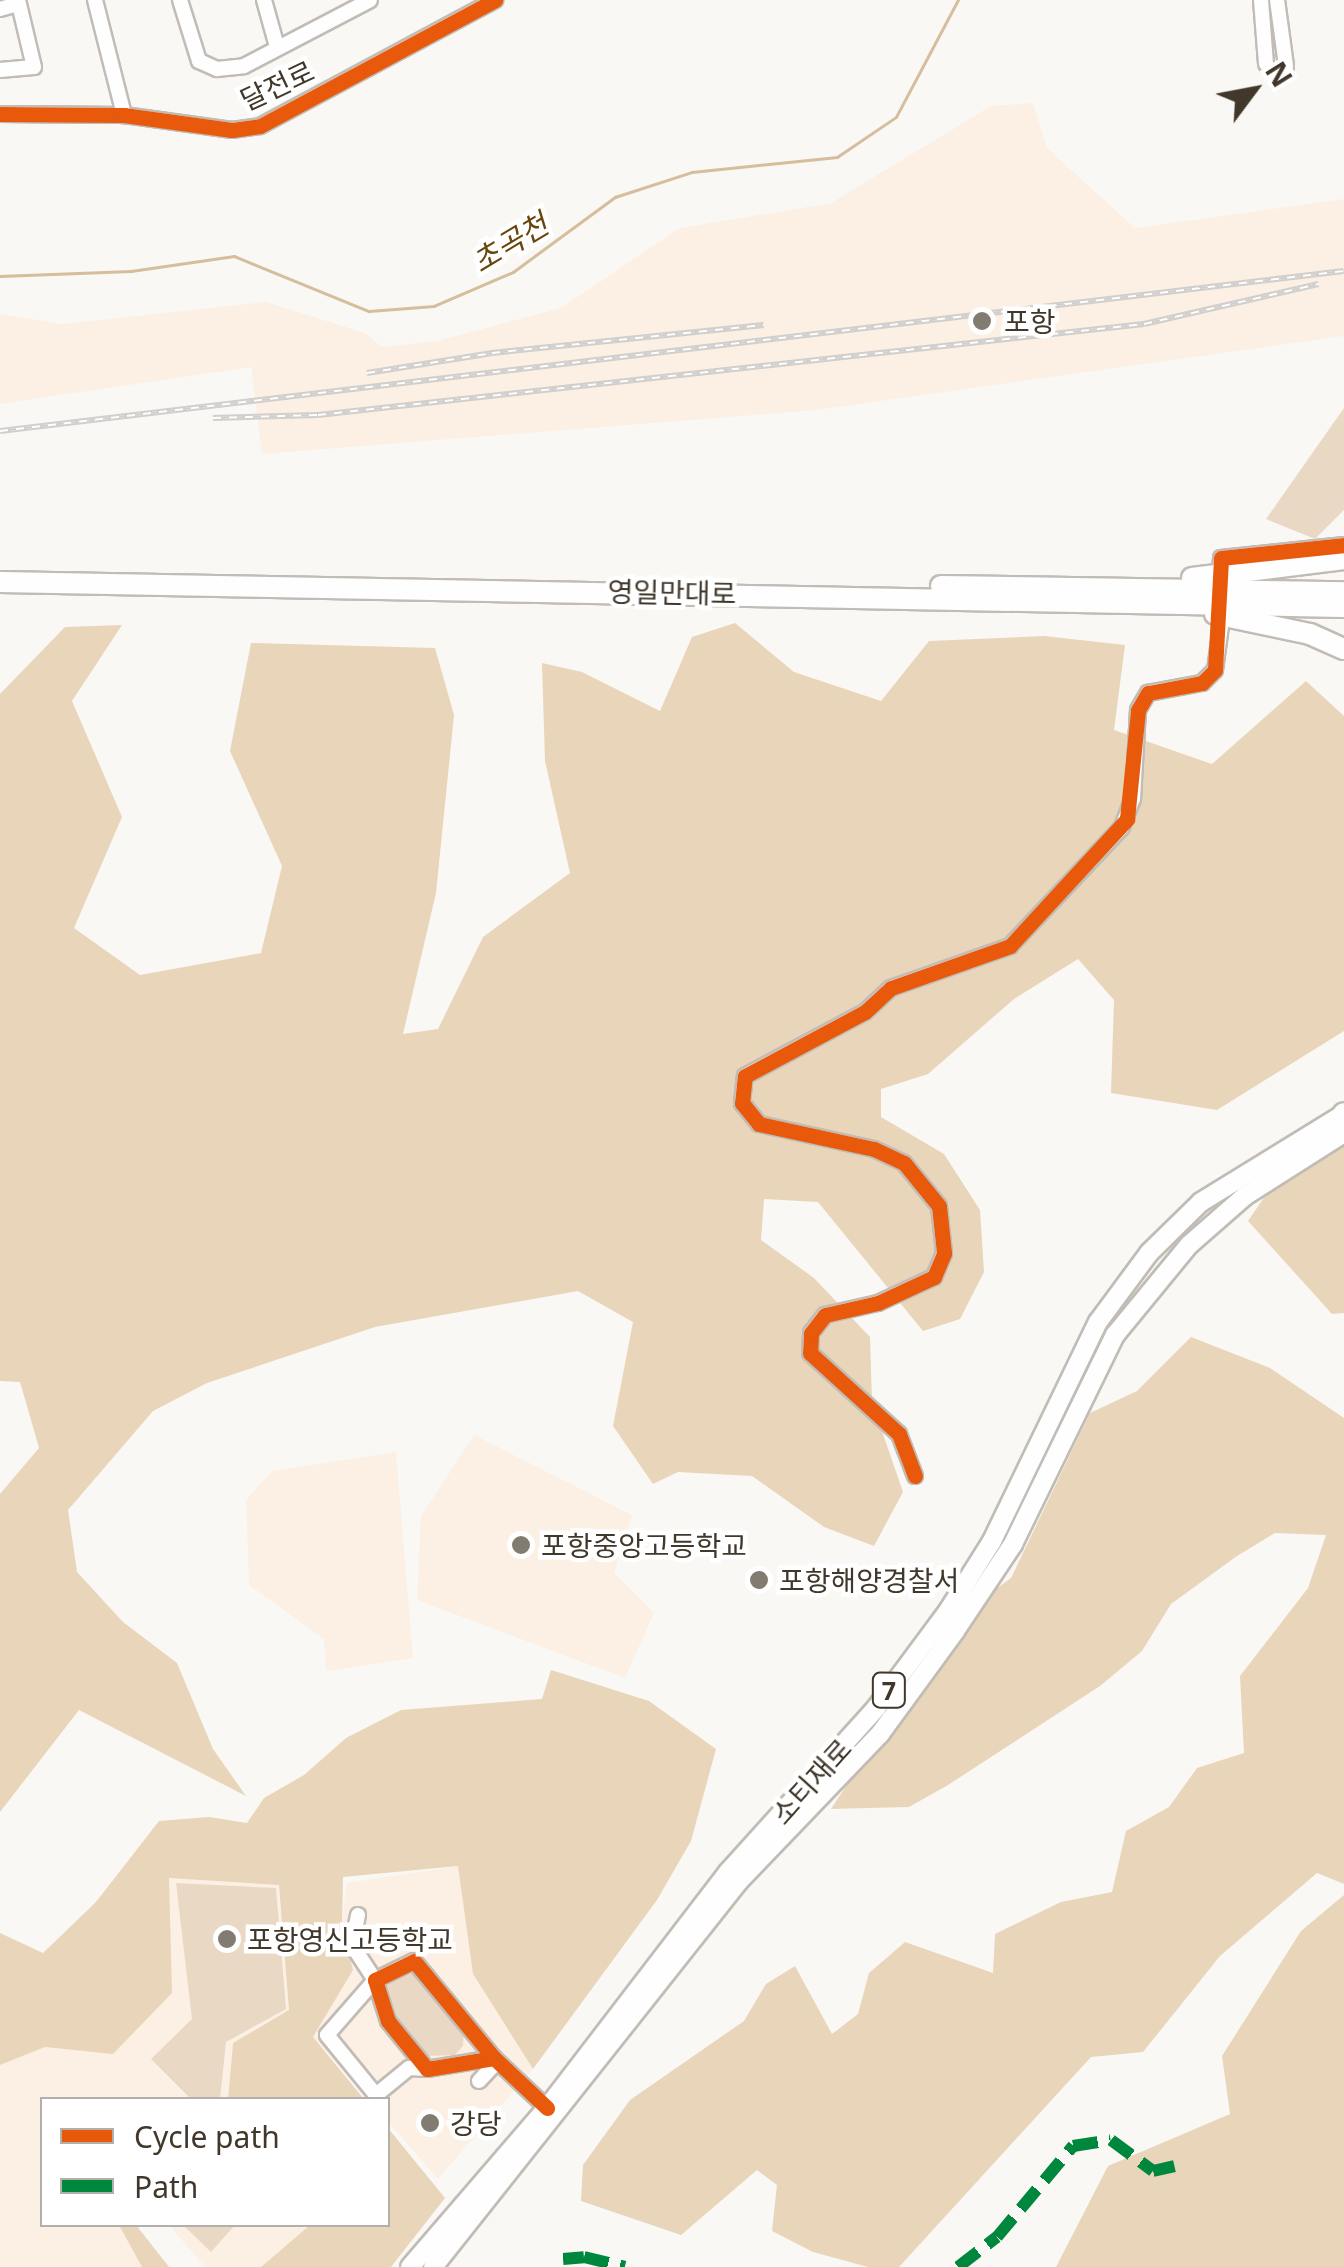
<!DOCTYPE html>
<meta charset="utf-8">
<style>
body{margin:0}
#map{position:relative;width:1344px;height:2267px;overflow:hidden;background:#faf8f5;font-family:"Noto Sans","Noto Sans KR",sans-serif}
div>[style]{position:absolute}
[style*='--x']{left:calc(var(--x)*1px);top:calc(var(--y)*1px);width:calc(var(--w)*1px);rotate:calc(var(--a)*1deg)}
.built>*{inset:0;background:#fbf0e3}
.green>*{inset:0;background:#e9d9c4}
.forest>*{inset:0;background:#e9d5ba}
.stream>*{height:2.5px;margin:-1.25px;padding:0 1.25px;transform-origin:1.25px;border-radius:1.25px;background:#d6bd9c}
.roads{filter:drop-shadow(2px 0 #c1bcb5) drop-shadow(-2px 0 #c1bcb5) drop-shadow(0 2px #c1bcb5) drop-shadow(0 -2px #c1bcb5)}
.minor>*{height:14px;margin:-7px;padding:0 7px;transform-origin:7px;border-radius:7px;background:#fefefe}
.major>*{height:18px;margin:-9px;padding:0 9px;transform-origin:9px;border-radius:9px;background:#fefefe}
.highway>*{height:20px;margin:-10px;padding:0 10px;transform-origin:10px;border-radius:10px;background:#fefefe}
.rail>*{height:6px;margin-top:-3px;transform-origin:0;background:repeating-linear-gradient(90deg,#fff 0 8px,#d0cfcd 0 16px);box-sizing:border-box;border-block:2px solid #d0cfcd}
.quiet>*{height:12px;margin-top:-6px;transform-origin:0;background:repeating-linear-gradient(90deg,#00873e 0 25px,transparent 0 37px)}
.cycleway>*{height:15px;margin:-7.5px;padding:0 7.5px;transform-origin:7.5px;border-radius:7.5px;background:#e8590c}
.dots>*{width:28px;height:28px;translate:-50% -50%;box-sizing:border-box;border:5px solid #fff;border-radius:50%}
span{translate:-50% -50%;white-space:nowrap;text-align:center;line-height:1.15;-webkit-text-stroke:9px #fff;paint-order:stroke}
.shield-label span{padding:2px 8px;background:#fff;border:2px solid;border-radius:8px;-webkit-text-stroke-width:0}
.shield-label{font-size:25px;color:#41372b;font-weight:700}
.street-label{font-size:28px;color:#41372b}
.poi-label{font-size:28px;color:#41372b}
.left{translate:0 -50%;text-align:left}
.water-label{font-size:30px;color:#68460d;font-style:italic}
.legend{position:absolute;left:40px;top:2097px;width:350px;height:130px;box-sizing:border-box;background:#fff;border:2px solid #b3afaa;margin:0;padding:12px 18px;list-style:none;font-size:30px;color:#41372b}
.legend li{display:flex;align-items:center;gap:20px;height:50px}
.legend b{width:50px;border:2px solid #b3afaa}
.north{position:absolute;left:1204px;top:40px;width:100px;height:100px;-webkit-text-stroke:8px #fff;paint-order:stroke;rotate:58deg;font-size:28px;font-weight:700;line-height:40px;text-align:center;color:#41372b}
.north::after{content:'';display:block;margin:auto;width:35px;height:45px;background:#41372b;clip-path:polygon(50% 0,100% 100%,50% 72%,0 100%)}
</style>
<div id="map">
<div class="built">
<div style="clip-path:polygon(1033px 103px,1047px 148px,1135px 228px,1344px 199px,1344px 336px,816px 410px,262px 454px,251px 367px,0 404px,0 314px,63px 324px,266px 302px,365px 333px,382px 347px,437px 341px,561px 308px,680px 228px,831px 203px,991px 106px)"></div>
<div style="clip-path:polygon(474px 1435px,632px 1515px,614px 1573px,654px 1613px,625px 1678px,417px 1600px,421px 1516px)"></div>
<div style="clip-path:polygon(396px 1452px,413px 1658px,326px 1671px,324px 1639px,249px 1585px,246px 1500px,272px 1471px)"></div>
<div style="clip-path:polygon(459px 1866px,473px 1974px,533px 2069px,438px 2179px,388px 2122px,388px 2100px,368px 2099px,313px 2037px,353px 1970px,342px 1925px,346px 1883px)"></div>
<div style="clip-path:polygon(169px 1878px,280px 1885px,289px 2011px,233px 2043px,228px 2099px,42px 2100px,42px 2224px,125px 2225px,145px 2267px,0 2267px,0 2065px,45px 2047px,113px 2053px,171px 1993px)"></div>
<div style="clip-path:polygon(169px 2225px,310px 2225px,261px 2267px,205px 2267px)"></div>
</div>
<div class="green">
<div style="clip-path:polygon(1344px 408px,1344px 510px,1315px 539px,1266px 519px)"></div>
<div style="clip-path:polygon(176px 1883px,276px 1888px,286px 2009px,226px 2042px,220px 2099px,191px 2099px,151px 2059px,192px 2019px)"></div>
<div style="clip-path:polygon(410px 1969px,464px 2027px,463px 2046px,455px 2055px,425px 2056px,388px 2015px,382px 1983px)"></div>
<div style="clip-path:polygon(183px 2225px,235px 2225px,211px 2252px)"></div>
</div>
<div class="forest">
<div style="clip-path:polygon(735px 623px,794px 672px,881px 701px,929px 641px,1044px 636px,1125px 645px,1114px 730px,1212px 764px,1306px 681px,1344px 716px,1344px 1031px,1217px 1110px,1111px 1093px,1114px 1000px,1078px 959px,1014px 999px,928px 1074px,881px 1089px,881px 1117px,944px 1154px,980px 1210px,984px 1272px,960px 1319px,923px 1331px,818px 1202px,764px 1199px,761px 1240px,814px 1278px,870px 1337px,872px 1402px,903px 1492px,874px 1546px,824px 1527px,752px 1476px,678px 1472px,653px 1484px,613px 1426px,633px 1322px,578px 1291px,375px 1327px,207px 1383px,153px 1411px,68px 1510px,77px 1572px,123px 1622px,177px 1663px,213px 1749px,246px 1796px,79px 1710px,0 1812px,0 1494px,39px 1448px,20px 1382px,0 1381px,0 694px,65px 627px,122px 625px,72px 701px,122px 817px,74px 928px,140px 975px,261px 953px,282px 866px,230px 751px,251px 643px,435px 648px,454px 715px,436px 893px,403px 1034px,438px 1029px,483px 937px,570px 873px,545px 761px,542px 663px,582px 672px,660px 711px,692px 637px)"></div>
<div style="clip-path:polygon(1344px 1133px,1344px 1313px,1332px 1314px,1248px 1221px,1274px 1183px)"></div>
<div style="clip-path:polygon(1191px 1337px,1270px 1368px,1344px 1418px,1344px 1884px,1317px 1873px,1220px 1956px,1143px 2052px,1091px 2057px,899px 2267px,868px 2267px,813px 2252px,772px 2231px,777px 2185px,757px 2170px,681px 2235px,581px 2201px,583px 2165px,630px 2100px,744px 2021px,766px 1984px,795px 1966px,832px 2034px,858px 2014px,869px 1973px,905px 1942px,993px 1973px,995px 1934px,1061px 1902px,1112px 1892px,1126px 1831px,1169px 1807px,1197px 1768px,1244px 1753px,1240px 1676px,1308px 1588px,1326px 1535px,1275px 1533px,1237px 1556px,1171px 1604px,1142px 1651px,1100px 1686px,948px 1785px,909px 1807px,831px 1809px,956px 1618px,1011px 1578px,1090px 1413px,1137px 1391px)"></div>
<div style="clip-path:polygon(551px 1670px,649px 1701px,716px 1749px,691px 1841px,657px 1900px,533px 2069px,473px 1974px,458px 1866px,343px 1877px,342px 1925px,353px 1970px,313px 2037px,364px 2099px,228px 2099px,233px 2043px,289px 2010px,279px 1885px,169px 1878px,172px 1993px,113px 2054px,45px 2047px,0 2065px,0 1933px,43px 1953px,96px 1902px,159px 1821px,209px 1817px,247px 1823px,264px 1798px,304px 1775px,346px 1738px,401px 1710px,542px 1699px)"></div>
<div style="clip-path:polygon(1344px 1895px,1344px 2267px,1056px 2267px,1108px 2166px,1230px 2114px,1222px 2056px,1301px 1931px)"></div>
<div style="clip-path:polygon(388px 2128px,445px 2198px,391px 2267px,261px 2267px,310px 2225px,388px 2224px)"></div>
<div style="clip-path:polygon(119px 2225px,136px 2225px,169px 2267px,142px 2267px)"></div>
</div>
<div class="stream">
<div style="--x:0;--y:276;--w:131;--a:-2.2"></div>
<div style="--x:131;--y:271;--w:104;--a:-8.3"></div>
<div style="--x:234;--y:256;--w:146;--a:22.2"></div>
<div style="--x:369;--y:311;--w:65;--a:-4.4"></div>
<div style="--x:434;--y:306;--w:86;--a:-23.3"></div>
<div style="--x:513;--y:272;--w:127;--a:-36.3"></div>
<div style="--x:615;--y:197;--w:81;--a:-18"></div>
<div style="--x:692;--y:172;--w:146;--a:-5.9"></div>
<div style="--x:837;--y:157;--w:71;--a:-34.1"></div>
<div style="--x:896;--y:117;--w:132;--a:-62.1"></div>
</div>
<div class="roads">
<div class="minor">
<div style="--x:95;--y:0;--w:119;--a:75.8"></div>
<div style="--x:180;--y:0;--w:64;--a:72.7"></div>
<div style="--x:199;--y:61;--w:20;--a:24"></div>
<div style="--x:217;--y:69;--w:27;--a:-6"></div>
<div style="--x:244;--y:66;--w:142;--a:-27.6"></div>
<div style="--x:264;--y:0;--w:49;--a:74.5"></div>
<div style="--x:1261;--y:0;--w:64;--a:85.5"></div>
<div style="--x:1277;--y:0;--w:67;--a:82.2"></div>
<div style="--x:0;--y:9;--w:19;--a:-16"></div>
<div style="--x:0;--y:70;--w:34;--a:-5"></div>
<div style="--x:34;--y:67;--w:69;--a:-103.4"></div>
<div style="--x:0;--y:114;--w:124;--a:0.5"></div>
<div style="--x:124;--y:115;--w:109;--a:7.9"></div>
<div style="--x:232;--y:130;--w:28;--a:-8"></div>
<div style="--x:260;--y:126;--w:267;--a:-28.2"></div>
<div style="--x:1220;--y:570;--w:12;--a:-85"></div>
<div style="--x:1221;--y:558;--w:124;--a:-6"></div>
<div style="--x:915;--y:1476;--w:45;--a:-110.9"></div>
<div style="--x:899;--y:1434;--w:120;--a:-137.7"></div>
<div style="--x:810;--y:1353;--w:20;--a:-87"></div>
<div style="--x:811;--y:1333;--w:23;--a:-52"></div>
<div style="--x:825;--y:1315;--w:54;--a:-12.8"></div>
<div style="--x:878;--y:1303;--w:62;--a:-24.9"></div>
<div style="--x:934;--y:1277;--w:26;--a:-67"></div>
<div style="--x:944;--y:1253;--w:47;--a:-96.1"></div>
<div style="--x:939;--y:1206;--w:55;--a:-129.1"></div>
<div style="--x:904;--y:1163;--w:33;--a:-155"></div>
<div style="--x:874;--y:1149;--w:118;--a:-167.7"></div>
<div style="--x:759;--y:1124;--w:27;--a:-129"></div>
<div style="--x:742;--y:1103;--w:27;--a:-84"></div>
<div style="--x:745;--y:1076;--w:136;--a:-28.1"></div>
<div style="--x:865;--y:1012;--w:35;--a:-43"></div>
<div style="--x:891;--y:988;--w:126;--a:-19.4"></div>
<div style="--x:1010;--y:946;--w:163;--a:-46.7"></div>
<div style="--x:1122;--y:827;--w:30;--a:-69"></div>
<div style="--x:1133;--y:799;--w:89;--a:-86.8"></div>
<div style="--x:1138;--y:710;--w:20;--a:-60"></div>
<div style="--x:1148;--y:693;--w:55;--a:-10.5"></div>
<div style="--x:1202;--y:683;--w:18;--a:-45"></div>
<div style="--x:1215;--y:670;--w:44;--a:-82.2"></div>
<div style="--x:358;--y:1915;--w:31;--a:101"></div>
<div style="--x:352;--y:1945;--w:42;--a:56.7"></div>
<div style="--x:375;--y:1980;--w:73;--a:131.1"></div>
<div style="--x:327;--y:2035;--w:77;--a:50.8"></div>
<div style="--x:376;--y:2095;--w:43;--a:-39.3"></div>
<div style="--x:409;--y:2068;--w:18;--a:3"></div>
<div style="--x:494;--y:2058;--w:68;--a:170.7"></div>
<div style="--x:427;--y:2069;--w:62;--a:-129.1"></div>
<div style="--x:388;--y:2021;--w:43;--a:-107.6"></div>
<div style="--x:375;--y:1980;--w:43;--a:-26"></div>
<div style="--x:414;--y:1961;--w:126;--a:50.5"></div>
<div style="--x:494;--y:2058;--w:73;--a:43.3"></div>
<div style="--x:479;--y:2081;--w:26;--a:-47"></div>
</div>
<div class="major">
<div style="--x:410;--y:2267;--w:210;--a:-49.3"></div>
<div style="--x:547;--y:2108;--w:297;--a:-52.5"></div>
<div style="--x:728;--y:1872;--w:221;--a:-47.9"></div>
<div style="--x:876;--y:1708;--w:121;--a:-53.4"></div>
<div style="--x:948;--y:1611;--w:83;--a:-57.8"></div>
<div style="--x:992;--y:1541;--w:243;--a:-64.2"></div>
<div style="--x:1098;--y:1322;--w:86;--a:-53.5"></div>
<div style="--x:1149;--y:1253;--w:73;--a:-44.4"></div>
<div style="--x:1201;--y:1202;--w:168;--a:-31.6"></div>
<div style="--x:433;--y:2267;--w:493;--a:-51.6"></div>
<div style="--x:739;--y:1881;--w:204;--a:-46.2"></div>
<div style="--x:880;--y:1734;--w:127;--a:-53.9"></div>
<div style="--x:955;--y:1631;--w:105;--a:-56.3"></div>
<div style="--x:1013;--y:1544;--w:233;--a:-64"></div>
<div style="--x:1115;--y:1335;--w:117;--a:-50.6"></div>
<div style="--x:1189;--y:1245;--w:74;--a:-41.2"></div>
<div style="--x:1245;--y:1196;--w:117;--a:-32.5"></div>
</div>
<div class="highway">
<div style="--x:1192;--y:578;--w:153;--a:-7.1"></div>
<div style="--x:0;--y:582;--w:1344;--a:1.07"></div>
<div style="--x:941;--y:586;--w:403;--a:0.9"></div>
<div style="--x:1215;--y:614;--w:97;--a:11.9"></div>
<div style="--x:1310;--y:634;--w:37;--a:24"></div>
<div style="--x:1343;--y:1114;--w:1;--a:-45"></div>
</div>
</div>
<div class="rail">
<div style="--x:367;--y:373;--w:127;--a:-9.1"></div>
<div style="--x:492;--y:353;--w:273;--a:-5.9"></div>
<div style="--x:213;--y:418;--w:105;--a:-1.6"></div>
<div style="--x:318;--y:415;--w:831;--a:-6.29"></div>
<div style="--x:1144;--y:324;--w:179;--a:-12.9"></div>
<div style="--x:0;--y:431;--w:1353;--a:-6.79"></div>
</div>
<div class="quiet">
<div style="--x:563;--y:2259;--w:21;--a:-5"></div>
<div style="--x:584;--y:2257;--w:42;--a:13.7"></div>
<div style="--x:958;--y:2267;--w:49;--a:-37.6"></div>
<div style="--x:997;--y:2237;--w:119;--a:-50.1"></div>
<div style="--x:1073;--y:2146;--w:38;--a:-9"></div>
<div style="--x:1111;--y:2140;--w:52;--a:36.4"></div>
<div style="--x:1153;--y:2171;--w:22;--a:-13"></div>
</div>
<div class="cycleway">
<div style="--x:0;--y:114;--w:124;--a:0.5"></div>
<div style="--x:124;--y:115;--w:109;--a:7.9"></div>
<div style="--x:232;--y:130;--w:28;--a:-8"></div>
<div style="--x:260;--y:126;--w:267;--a:-28.2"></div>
<div style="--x:915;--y:1476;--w:45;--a:-110.9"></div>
<div style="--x:899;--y:1434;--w:120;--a:-137.7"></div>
<div style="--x:810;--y:1353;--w:20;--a:-87"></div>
<div style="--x:811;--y:1333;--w:23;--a:-52"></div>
<div style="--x:825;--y:1315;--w:54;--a:-12.8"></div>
<div style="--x:878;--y:1303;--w:62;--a:-24.9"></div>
<div style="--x:934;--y:1277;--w:26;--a:-67"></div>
<div style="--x:944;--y:1253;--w:47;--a:-96.1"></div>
<div style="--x:939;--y:1206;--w:55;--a:-129.1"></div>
<div style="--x:904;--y:1163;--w:33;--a:-155"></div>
<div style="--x:874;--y:1149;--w:118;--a:-167.7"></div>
<div style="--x:759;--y:1124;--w:27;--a:-129"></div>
<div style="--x:742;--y:1103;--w:27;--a:-84"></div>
<div style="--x:745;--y:1076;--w:136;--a:-28.1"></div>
<div style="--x:865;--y:1012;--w:35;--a:-43"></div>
<div style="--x:891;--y:988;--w:126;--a:-19.4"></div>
<div style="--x:1010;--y:946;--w:173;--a:-47.3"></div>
<div style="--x:1127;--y:819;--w:110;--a:-84.2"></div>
<div style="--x:1138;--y:710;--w:20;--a:-60"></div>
<div style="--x:1148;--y:693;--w:55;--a:-10.5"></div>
<div style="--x:1202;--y:683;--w:18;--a:-45"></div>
<div style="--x:1215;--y:670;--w:112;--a:-86.9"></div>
<div style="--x:1221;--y:558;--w:124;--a:-6"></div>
<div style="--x:494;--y:2058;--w:68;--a:170.7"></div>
<div style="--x:427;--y:2069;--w:62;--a:-129.1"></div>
<div style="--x:388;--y:2021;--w:43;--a:-107.6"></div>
<div style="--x:375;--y:1980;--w:43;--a:-26"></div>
<div style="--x:414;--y:1961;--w:126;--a:50.5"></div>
<div style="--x:494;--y:2058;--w:73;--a:43.3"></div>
</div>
<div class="dots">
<div style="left:982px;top:321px;background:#827b72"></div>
<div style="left:521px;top:1545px;background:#827b72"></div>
<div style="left:759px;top:1580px;background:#827b72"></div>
<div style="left:227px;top:1939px;background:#827b72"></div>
<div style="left:430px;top:2123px;background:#827b72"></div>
</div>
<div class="shield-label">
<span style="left:889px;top:1690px">7</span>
</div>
<div class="street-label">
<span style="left:277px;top:85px;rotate:-25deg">달전로</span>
<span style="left:672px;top:592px;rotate:1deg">영일만대로</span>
<span style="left:811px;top:1781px;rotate:-48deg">소티재로</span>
</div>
<div class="poi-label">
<span class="left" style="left:1004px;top:321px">포항</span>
<span class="left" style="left:541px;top:1545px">포항중앙고등학교</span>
<span class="left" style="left:779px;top:1580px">포항해양경찰서</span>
<span class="left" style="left:247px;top:1939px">포항영신고등학교</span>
<span class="left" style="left:450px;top:2123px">강당</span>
</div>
<div class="water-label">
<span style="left:510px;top:243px;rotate:-31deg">초곡천</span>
</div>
<ul class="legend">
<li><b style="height:12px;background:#e8590c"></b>Cycle path</li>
<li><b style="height:12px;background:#00873e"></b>Path</li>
</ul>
<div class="north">N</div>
</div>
